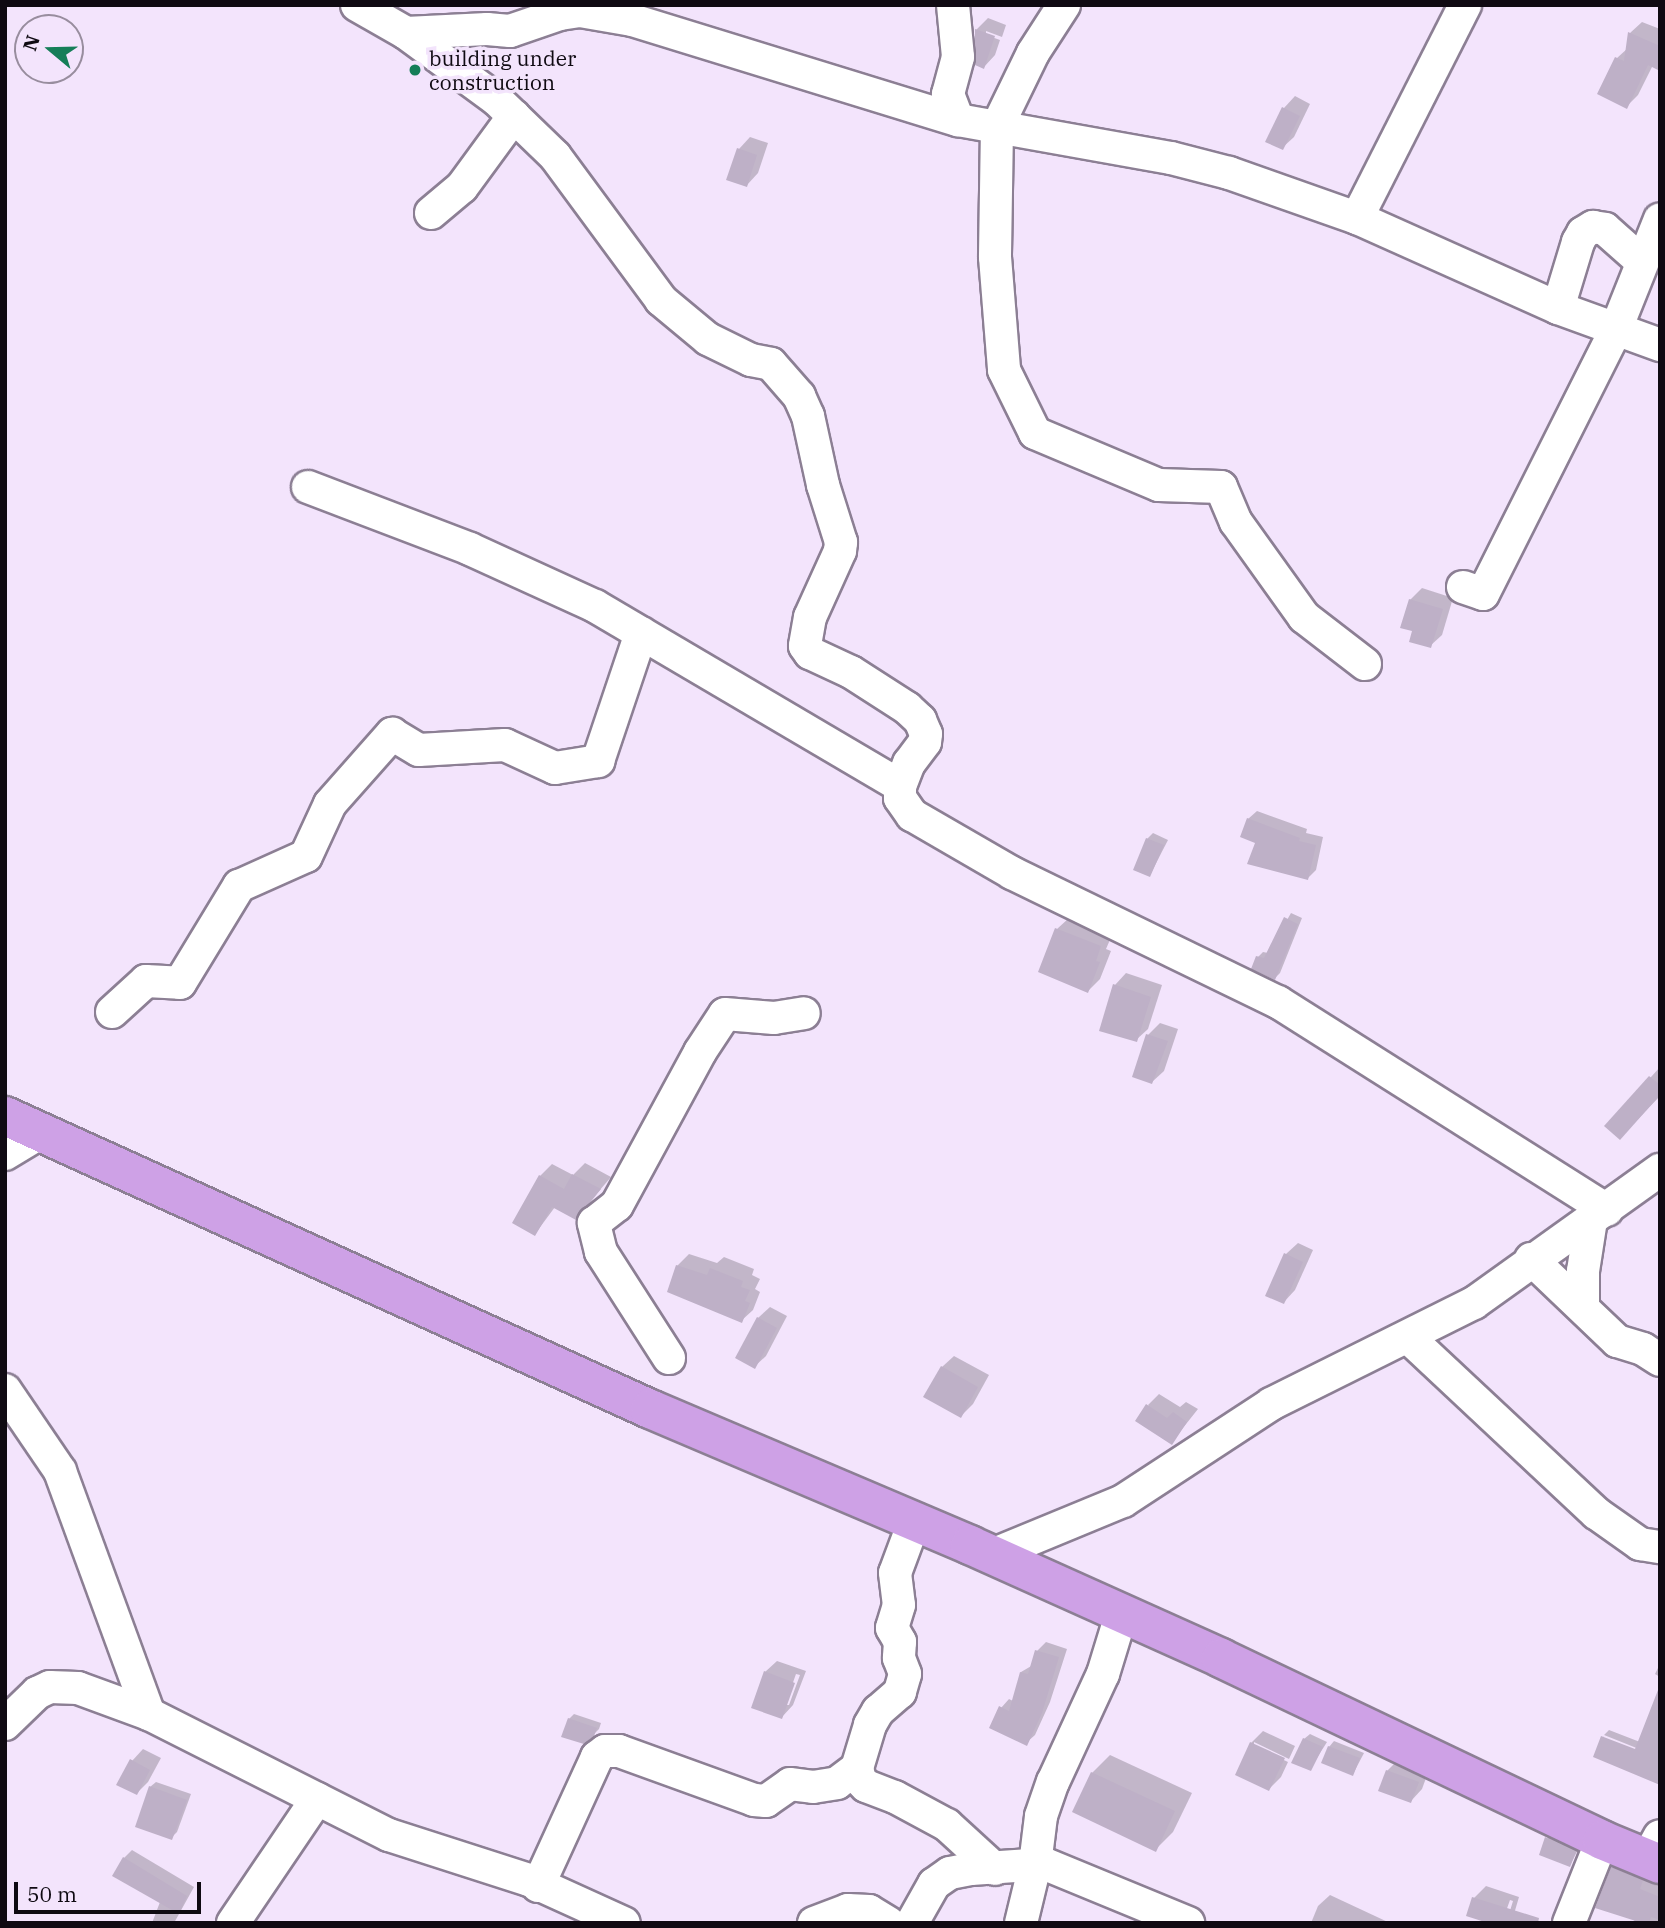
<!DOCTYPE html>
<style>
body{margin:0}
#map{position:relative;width:1665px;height:1928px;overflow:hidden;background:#f3e4fc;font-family:"IBM Plex Serif",serif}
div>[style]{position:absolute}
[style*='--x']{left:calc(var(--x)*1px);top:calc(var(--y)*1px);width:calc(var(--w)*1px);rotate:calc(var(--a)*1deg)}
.shadow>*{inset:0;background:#0003}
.building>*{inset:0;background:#beb0c7}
.roads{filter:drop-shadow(2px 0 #8c7f94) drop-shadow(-2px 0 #8c7f94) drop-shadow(0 2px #8c7f94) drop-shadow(0 -2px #8c7f94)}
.minor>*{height:32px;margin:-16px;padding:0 16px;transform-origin:16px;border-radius:16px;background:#fff}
.major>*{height:38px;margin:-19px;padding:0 19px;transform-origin:19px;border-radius:19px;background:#cea1e6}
.dots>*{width:19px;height:19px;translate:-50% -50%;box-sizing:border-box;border:4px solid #f3e4fc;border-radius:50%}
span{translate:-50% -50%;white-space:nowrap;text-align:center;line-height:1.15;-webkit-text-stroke:7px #f3e4fc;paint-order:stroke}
.poi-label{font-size:21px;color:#0f0a12}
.left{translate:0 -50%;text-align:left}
.frame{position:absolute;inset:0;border:7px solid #0f0a12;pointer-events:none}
.north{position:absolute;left:14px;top:14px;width:70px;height:70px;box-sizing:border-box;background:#f3e4fc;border:2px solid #988d9e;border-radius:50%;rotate:289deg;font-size:19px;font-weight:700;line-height:28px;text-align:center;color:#0f0a12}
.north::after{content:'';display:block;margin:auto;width:24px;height:32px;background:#157e58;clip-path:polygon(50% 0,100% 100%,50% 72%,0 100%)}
.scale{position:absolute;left:14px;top:1882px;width:187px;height:32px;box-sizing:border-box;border:4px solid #0f0a12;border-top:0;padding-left:9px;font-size:21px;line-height:24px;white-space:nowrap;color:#0f0a12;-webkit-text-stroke:5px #f3e4fc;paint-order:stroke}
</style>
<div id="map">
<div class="shadow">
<div style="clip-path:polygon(988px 18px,1006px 25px,1002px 37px,986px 31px,986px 35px,1000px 40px,995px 55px,984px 67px,976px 30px)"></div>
<div style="clip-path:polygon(1642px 22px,1660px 29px,1660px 69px,1653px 65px,1638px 95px,1626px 107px,1617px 58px,1628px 48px,1630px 33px)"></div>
<div style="clip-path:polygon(1295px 96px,1310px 104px,1294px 137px,1282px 148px,1284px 108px)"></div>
<div style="clip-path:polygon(750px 137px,768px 143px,758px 173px,747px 185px,739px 149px)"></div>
<div style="clip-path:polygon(1422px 588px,1453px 598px,1442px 635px,1430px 646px,1415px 630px,1410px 600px)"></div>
<div style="clip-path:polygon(1257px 811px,1307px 829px,1306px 833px,1323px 837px,1316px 870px,1308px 878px,1258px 842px,1248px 819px)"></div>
<div style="clip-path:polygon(1153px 833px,1168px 840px,1150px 875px,1147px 839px)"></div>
<div style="clip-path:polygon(1291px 913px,1302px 918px,1280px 973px,1275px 978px,1258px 957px,1263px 952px,1268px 953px)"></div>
<div style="clip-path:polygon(1069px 918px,1112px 935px,1106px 949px,1111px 951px,1100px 979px,1088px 991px,1057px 929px)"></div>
<div style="clip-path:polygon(1126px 973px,1162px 985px,1148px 1029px,1136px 1040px,1115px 985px)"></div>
<div style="clip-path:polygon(1160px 1023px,1178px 1029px,1164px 1071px,1152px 1082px,1148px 1035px)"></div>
<div style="clip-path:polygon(1660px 1067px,1660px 1096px,1620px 1138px,1607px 1126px)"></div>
<div style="clip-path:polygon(585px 1163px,611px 1177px,576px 1218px,555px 1207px,535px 1234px,515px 1223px,540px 1176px,552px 1164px,573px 1175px)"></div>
<div style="clip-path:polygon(1298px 1243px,1313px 1250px,1295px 1290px,1284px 1302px,1286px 1254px)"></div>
<div style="clip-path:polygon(689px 1254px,717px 1263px,724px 1257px,754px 1269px,752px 1275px,760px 1279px,755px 1289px,760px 1292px,753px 1310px,741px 1321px,677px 1266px)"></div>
<div style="clip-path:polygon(770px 1307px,787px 1316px,766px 1356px,754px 1367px,758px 1318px)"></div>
<div style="clip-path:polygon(954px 1356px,989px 1375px,973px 1404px,961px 1416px,942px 1367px)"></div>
<div style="clip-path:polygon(1159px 1394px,1180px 1407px,1186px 1402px,1198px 1409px,1171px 1443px,1148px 1405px)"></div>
<div style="clip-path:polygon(1046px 1642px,1067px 1649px,1050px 1702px,1035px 1735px,1026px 1743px,1001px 1708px,1009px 1699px,1013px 1701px,1021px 1672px,1033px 1665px,1037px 1651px)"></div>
<div style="clip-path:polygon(evenodd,777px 1661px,806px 1671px,793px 1705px,782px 1717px,765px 1672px,777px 1661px,796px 1674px,800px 1675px,789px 1705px,785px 1705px,796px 1674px)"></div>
<div style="clip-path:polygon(1660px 1664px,1660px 1677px,1655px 1674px)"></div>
<div style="clip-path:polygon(1660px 1691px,1660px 1778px,1657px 1781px,1596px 1756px,1604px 1736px,1604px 1739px,1643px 1754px,1644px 1751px,1604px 1735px,1609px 1730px,1640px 1742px)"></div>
<div style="clip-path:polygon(574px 1714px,601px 1723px,599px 1729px,593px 1735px,569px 1719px)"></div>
<div style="clip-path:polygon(1263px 1731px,1295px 1746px,1289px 1759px,1254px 1742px,1254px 1746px,1288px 1762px,1281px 1777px,1269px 1789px,1251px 1743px)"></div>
<div style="clip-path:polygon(1310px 1734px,1327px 1742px,1310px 1769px,1304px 1739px)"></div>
<div style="clip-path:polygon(1334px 1741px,1364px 1753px,1353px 1774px,1329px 1747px)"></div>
<div style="clip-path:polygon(143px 1749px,161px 1758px,148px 1782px,137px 1793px,132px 1761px)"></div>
<div style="clip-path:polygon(1110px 1755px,1192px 1793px,1173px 1832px,1155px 1850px,1092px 1773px)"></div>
<div style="clip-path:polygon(1399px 1759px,1429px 1770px,1422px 1789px,1411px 1801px,1387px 1771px)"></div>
<div style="clip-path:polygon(156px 1782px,191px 1794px,177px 1832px,171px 1838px,150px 1787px)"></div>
<div style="clip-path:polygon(1552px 1833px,1580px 1846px,1570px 1865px,1547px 1838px)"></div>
<div style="clip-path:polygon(132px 1850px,194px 1887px,174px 1923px,152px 1923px,160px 1902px,124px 1858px)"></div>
<div style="clip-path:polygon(1628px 1853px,1660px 1876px,1660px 1923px,1633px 1923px,1635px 1919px,1612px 1868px)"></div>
<div style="clip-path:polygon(evenodd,1486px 1886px,1519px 1897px,1514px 1914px,1505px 1923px,1494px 1923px,1469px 1915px,1474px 1898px,1486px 1886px,1510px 1900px,1513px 1901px,1509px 1914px,1505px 1914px,1510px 1900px)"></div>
<div style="clip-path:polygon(1330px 1895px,1390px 1923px,1311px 1923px,1318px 1906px)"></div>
</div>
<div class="building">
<div style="clip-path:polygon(975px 29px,995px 36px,984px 69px,975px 65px)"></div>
<div style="clip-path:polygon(1628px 32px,1660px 46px,1660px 71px,1648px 65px,1627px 109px,1597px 94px,1615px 57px,1624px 61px)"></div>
<div style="clip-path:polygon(1282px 107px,1300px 116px,1283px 150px,1265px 142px)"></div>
<div style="clip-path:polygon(737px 148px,757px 155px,747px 187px,726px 180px)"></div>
<div style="clip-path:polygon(1409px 599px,1443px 609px,1431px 648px,1409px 642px,1412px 631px,1400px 628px)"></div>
<div style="clip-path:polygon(1247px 818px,1300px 838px,1299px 841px,1316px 845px,1308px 880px,1247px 864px,1255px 843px,1240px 837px)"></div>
<div style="clip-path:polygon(1146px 838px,1164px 845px,1150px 877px,1133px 870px)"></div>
<div style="clip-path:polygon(1284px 917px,1298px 924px,1275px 980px,1251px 969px,1256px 956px,1264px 958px)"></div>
<div style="clip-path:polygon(1055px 928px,1101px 946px,1096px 961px,1100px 962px,1088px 993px,1038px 972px)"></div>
<div style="clip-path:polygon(1113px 984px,1151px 997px,1137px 1042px,1099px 1031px)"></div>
<div style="clip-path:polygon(1146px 1034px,1168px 1041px,1152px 1084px,1132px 1077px)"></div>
<div style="clip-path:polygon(1649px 1076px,1660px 1085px,1660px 1095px,1620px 1140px,1604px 1126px)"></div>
<div style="clip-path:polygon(572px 1174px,601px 1189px,576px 1220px,552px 1207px,535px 1236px,512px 1223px,539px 1175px,564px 1189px)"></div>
<div style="clip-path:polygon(1284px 1253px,1303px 1262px,1284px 1304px,1265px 1296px)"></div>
<div style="clip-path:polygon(676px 1265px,707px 1275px,710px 1268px,743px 1281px,741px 1287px,750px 1290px,745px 1301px,750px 1303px,742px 1323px,667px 1292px)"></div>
<div style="clip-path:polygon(757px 1317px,777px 1328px,755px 1369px,735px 1358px)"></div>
<div style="clip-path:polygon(941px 1366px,978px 1387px,961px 1418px,923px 1397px)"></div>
<div style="clip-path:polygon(1146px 1404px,1167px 1418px,1173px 1412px,1187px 1422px,1172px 1445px,1135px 1421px)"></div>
<div style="clip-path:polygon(1035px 1650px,1059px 1657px,1042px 1713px,1027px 1746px,989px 1728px,999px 1706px,1009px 1711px,1020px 1672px,1028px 1674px)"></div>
<div style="clip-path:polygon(764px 1671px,795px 1683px,782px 1719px,751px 1708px)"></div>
<div style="clip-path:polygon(1658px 1690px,1660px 1691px,1660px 1785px,1593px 1757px,1601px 1736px,1635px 1749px)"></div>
<div style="clip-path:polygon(568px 1718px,597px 1728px,594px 1736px,584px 1744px,561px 1737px)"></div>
<div style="clip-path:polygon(1303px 1738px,1323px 1747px,1311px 1771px,1291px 1763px)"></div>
<div style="clip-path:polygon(1250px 1742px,1285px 1758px,1269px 1791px,1235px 1775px)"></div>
<div style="clip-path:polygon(1328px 1746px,1360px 1758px,1353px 1776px,1321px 1763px)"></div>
<div style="clip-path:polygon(130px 1759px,150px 1770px,137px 1795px,116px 1785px)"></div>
<div style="clip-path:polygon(1386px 1770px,1419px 1782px,1411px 1803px,1378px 1791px)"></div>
<div style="clip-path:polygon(1091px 1772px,1175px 1811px,1156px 1852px,1072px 1812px)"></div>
<div style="clip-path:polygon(149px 1786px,187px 1800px,172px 1840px,135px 1827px)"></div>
<div style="clip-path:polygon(1545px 1837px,1576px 1852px,1570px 1867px,1539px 1855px)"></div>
<div style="clip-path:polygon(123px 1857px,187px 1896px,179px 1914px,112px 1876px)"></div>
<div style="clip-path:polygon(1611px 1867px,1643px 1880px,1640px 1889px,1660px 1897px,1660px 1920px,1651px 1917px,1649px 1923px,1642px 1923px,1595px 1908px)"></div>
<div style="clip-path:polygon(1472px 1897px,1539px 1918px,1538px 1923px,1488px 1923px,1466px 1916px)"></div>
</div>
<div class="roads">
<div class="minor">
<div style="--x:357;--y:5;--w:56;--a:29.7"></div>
<div style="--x:406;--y:33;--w:112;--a:36.3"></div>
<div style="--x:496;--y:99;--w:82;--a:44"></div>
<div style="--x:555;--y:156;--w:179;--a:53.6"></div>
<div style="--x:661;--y:300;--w:61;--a:39.7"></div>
<div style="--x:708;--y:339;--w:48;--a:26"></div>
<div style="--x:751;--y:360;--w:20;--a:11"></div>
<div style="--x:771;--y:364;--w:43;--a:48.8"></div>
<div style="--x:799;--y:396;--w:22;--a:66"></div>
<div style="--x:808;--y:416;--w:71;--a:77.7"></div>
<div style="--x:823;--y:485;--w:60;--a:72.5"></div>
<div style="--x:841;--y:542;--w:9;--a:96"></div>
<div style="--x:840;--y:551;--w:72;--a:114.4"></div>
<div style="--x:810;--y:617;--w:29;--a:100"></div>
<div style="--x:805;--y:646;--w:9;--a:54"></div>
<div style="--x:810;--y:653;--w:45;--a:24.9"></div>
<div style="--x:851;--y:672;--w:67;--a:32.7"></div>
<div style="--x:907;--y:708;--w:18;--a:43"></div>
<div style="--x:920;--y:720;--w:15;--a:67"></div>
<div style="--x:926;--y:734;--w:8;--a:97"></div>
<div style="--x:925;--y:742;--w:26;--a:127"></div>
<div style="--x:909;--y:763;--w:25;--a:111"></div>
<div style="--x:900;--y:786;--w:12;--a:90"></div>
<div style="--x:900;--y:798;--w:21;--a:55"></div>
<div style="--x:912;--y:815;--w:116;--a:30.1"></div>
<div style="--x:1012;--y:873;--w:296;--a:25.9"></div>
<div style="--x:1278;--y:1002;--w:389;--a:32.3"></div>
<div style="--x:953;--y:5;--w:52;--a:84.5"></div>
<div style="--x:958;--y:57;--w:38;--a:105"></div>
<div style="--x:948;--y:94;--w:28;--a:69"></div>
<div style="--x:1064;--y:5;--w:57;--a:122.9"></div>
<div style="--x:1033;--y:53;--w:82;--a:115.9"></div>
<div style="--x:997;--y:127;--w:130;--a:90.9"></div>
<div style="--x:995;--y:257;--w:113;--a:85.4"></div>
<div style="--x:1004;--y:370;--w:70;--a:63.8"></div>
<div style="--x:1035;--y:433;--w:134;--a:22.8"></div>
<div style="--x:1159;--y:485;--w:62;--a:1.8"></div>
<div style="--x:1221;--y:487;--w:38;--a:67"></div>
<div style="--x:1236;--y:522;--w:117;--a:54.4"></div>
<div style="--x:1304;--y:617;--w:77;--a:37.6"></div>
<div style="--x:406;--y:33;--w:81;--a:-2.8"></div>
<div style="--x:487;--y:29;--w:23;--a:5"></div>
<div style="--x:510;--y:31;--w:53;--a:-18.8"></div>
<div style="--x:560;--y:14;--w:20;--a:-9"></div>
<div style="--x:580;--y:11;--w:53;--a:9.8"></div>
<div style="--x:632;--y:20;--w:341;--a:17.1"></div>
<div style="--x:958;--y:120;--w:216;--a:10.1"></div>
<div style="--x:1171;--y:158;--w:60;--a:14.5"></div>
<div style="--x:1229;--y:173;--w:136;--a:19.4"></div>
<div style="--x:1357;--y:218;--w:220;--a:24.1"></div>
<div style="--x:1558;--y:308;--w:109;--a:19.9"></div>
<div style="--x:431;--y:213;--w:40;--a:-40"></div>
<div style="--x:462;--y:187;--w:88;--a:-53.8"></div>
<div style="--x:1357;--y:218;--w:239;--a:-63.1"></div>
<div style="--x:1558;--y:308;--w:69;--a:-73.1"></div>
<div style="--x:1578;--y:242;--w:10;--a:-61"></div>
<div style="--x:1583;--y:233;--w:12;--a:-31"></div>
<div style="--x:1593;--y:227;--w:12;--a:9"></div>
<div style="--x:1605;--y:229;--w:48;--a:41.6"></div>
<div style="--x:308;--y:487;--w:173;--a:20.9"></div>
<div style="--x:470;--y:549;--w:137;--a:24.5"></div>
<div style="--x:595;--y:606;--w:354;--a:30.5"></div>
<div style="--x:1463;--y:587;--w:21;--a:19"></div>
<div style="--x:1483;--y:594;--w:297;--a:-63.3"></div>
<div style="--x:1616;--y:329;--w:118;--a:-68.2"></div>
<div style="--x:112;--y:1012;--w:46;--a:-42.4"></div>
<div style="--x:146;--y:981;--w:34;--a:3"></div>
<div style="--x:180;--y:983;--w:114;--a:-58.7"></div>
<div style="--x:239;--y:886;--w:73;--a:-24.1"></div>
<div style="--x:306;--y:856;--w:57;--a:-65.2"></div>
<div style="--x:330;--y:804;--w:94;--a:-48.5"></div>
<div style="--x:392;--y:734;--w:31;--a:31"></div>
<div style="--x:419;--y:750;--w:86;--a:-3.3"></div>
<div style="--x:505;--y:745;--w:55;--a:24.7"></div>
<div style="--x:555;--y:768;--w:44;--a:-9.2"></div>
<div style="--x:598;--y:761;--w:135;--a:-71.4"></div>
<div style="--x:5;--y:1154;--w:41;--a:-31"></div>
<div style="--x:1531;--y:1259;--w:119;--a:43.6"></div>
<div style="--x:1617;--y:1341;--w:27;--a:17"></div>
<div style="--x:1643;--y:1349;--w:20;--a:33"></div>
<div style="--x:1583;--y:1306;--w:35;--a:-90"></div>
<div style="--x:1583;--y:1271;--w:52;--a:-81.1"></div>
<div style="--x:1408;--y:1337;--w:258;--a:43.1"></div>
<div style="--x:1596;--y:1513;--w:54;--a:35.2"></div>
<div style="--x:1640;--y:1544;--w:20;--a:9"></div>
<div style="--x:669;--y:1358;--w:126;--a:-122.7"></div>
<div style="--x:601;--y:1252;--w:30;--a:-104"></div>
<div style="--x:594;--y:1223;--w:29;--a:-38"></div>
<div style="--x:617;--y:1205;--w:174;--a:-61.5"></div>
<div style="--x:700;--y:1052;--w:45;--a:-56.7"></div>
<div style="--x:725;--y:1014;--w:49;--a:4.7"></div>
<div style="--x:774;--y:1018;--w:30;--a:-9"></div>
<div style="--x:5;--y:1390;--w:98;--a:55.8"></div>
<div style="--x:60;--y:1471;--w:259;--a:69.9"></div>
<div style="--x:914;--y:1522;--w:54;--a:110.4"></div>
<div style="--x:895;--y:1573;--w:32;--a:83"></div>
<div style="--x:899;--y:1605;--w:24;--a:107"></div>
<div style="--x:892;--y:1628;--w:16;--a:60"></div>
<div style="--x:900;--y:1642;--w:16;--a:94"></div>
<div style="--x:899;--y:1658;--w:17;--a:69"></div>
<div style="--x:905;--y:1674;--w:19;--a:106"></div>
<div style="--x:900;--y:1692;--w:29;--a:139"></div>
<div style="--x:878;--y:1711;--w:16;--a:120"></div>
<div style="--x:870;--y:1725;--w:45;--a:106.8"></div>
<div style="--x:857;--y:1768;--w:12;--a:76"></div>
<div style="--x:860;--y:1780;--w:8;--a:45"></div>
<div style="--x:866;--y:1786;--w:31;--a:21"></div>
<div style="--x:895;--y:1797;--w:59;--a:28.3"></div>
<div style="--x:947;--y:1825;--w:65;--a:42.5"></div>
<div style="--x:992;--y:1555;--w:142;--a:-22.4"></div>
<div style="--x:1123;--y:1501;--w:177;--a:-33.2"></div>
<div style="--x:1271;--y:1404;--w:227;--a:-26.5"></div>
<div style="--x:1474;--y:1303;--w:229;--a:-35.6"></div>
<div style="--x:5;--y:1724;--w:45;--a:-44.1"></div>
<div style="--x:37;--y:1693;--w:14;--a:-25"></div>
<div style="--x:50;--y:1687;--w:28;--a:2"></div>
<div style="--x:78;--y:1688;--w:76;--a:20.1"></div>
<div style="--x:149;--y:1714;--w:269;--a:26.8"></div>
<div style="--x:389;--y:1835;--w:147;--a:17.8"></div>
<div style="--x:529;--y:1880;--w:104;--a:24.4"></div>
<div style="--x:1647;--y:1859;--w:26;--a:-61"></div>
<div style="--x:538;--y:1886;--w:142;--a:-65.4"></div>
<div style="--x:597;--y:1757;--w:10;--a:-37"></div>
<div style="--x:605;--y:1751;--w:14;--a:0"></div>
<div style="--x:619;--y:1751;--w:144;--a:19.9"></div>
<div style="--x:754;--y:1800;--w:12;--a:5"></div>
<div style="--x:766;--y:1801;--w:29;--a:-35"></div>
<div style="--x:790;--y:1784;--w:23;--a:7"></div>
<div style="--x:813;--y:1787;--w:24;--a:-9"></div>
<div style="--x:837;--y:1783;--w:25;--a:-37"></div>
<div style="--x:233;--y:1923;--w:150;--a:-55.9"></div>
<div style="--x:814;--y:1923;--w:36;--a:-21"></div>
<div style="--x:848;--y:1910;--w:21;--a:3"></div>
<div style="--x:869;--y:1911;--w:23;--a:31"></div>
<div style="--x:912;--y:1923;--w:45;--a:-60.6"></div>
<div style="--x:934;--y:1884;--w:19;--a:-35"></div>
<div style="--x:950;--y:1873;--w:21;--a:-11"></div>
<div style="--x:971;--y:1869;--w:74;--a:-3.9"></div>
<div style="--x:1045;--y:1864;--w:155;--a:22.4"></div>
<div style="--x:1021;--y:1923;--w:60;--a:-76.4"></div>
<div style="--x:1035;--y:1865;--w:49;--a:-83"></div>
<div style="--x:1041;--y:1816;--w:36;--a:-71"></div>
<div style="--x:1053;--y:1782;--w:119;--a:-65.2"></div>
<div style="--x:1103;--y:1674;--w:62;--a:-73"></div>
<div style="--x:1569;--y:1923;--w:89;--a:-68.3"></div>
</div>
<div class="major">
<div style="--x:5;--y:1116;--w:708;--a:24.43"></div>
<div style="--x:650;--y:1409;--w:348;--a:23"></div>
<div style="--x:970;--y:1545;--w:275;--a:24.2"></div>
<div style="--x:1221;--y:1658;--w:422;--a:25.5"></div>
<div style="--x:1602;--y:1840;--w:63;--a:22.5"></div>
</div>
</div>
<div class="dots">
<div style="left:415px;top:70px;background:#157e58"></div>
</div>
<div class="poi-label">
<span class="left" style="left:429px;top:70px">building under<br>construction</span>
</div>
<div class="frame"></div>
<div class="north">N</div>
<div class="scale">50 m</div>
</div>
